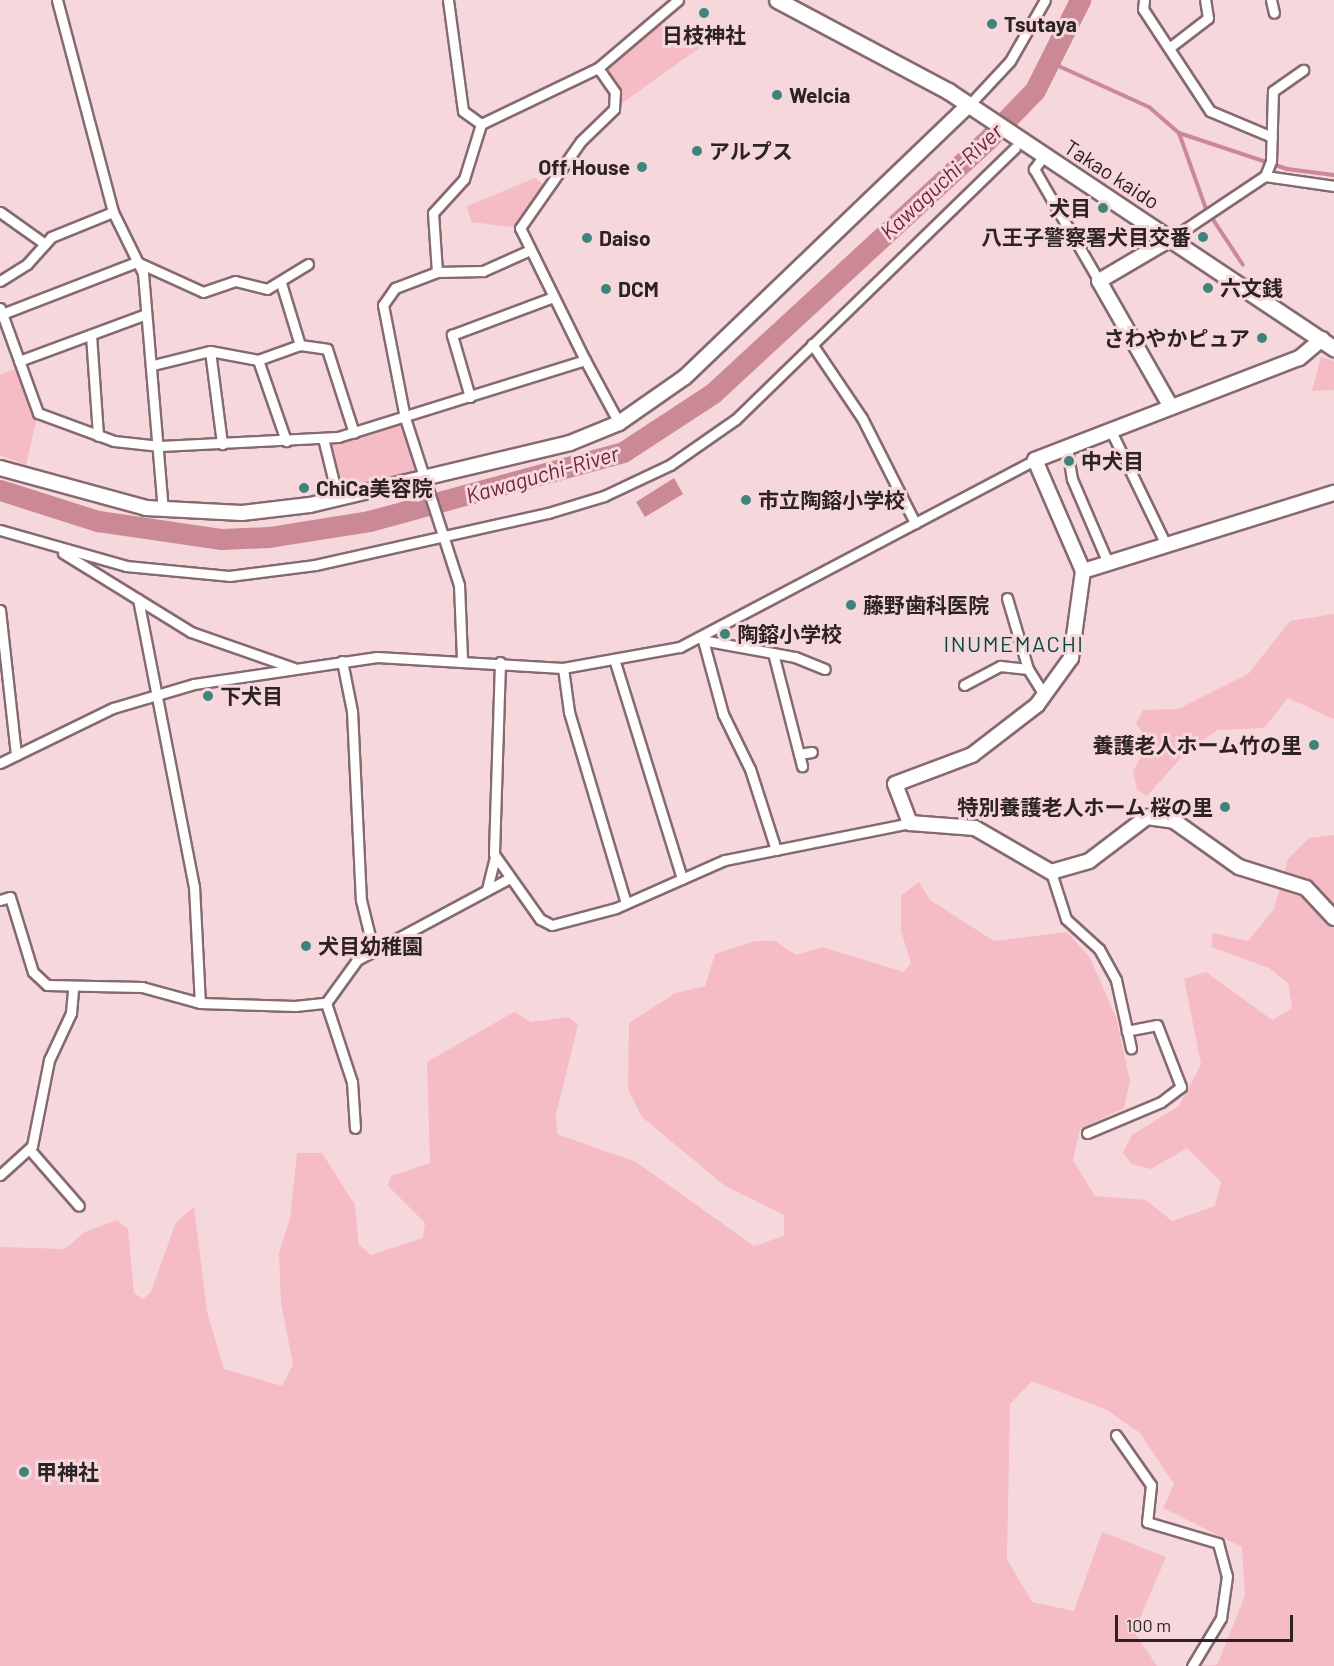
<!DOCTYPE html>
<meta charset="utf-8">
<style>
body{margin:0}
#map{position:relative;width:1334px;height:1666px;overflow:hidden;background:#f5d7dc;font-family:Barlow,"Noto Sans JP",sans-serif}
div>[style]{position:absolute}
[style*='--x']{left:calc(var(--x)*1px);top:calc(var(--y)*1px);width:calc(var(--w)*1px);rotate:calc(var(--a)*1deg)}
.green>*{inset:0;background:#f5bcc6}
.water>*{inset:0;background:#ca8995}
.stream>*{height:4px;margin:-2px;padding:0 2px;transform-origin:2px;border-radius:2px;background:#ca8995}
.river>*{height:21px;margin:-10.5px;padding:0 10.5px;transform-origin:10.5px;border-radius:10.5px;background:#ca8995}
.roads{filter:drop-shadow(2px 0 #856a6f) drop-shadow(-2px 0 #856a6f) drop-shadow(0 2px #856a6f) drop-shadow(0 -2px #856a6f)}
.street>*{height:9px;margin:-4.5px;padding:0 4.5px;transform-origin:4.5px;border-radius:4.5px;background:#fff}
.secondary>*{height:14px;margin:-7px;padding:0 7px;transform-origin:7px;border-radius:7px;background:#fff}
.primary>*{height:15px;margin:-7.5px;padding:0 7.5px;transform-origin:7.5px;border-radius:7.5px;background:#fff}
.dots>*{width:16px;height:16px;translate:-50% -50%;box-sizing:border-box;border:3px solid #f5d7dc;border-radius:50%}
span{translate:-50% -50%;white-space:nowrap;text-align:center;line-height:1.15;-webkit-text-stroke:6px #f5d7dc;paint-order:stroke}
.poi-label{font-size:21px;color:#2d2224;font-weight:700}
.left{translate:0 -50%;text-align:left}
.right{translate:-100% -50%;text-align:right}
.street-label{font-size:21px;color:#2d2224}
.water-label{font-size:22px;color:#73243a;font-style:italic}
.neighbourhood-label{font-size:22px;color:#06463f;letter-spacing:1.5px}
.scale{position:absolute;left:1115px;top:1615px;width:178px;height:27px;box-sizing:border-box;border:3px solid #2d2224;border-top:0;padding-left:8px;font-size:18px;line-height:21px;white-space:nowrap;color:#2d2224;-webkit-text-stroke:4px #f5d7dc;paint-order:stroke}
</style>
<div id="map">
<div class="green">
<div style="clip-path:polygon(659px 20px,709px 41px,614px 109px,615px 92px,598px 68px)"></div>
<div style="clip-path:polygon(535px 178px,549px 188px,520px 228px,471px 222px,467px 206px)"></div>
<div style="clip-path:polygon(1321px 357px,1334px 361px,1334px 390px,1312px 391px)"></div>
<div style="clip-path:polygon(20px 367px,38px 413px,26px 465px,0 455px,0 375px)"></div>
<div style="clip-path:polygon(405px 418px,420px 470px,336px 491px,323px 438px)"></div>
<div style="clip-path:polygon(1334px 614px,1334px 719px,1288px 698px,1264px 728px,1218px 730px,1189px 749px,1147px 796px,1137px 790px,1133px 772px,1148px 742px,1136px 723px,1143px 710px,1178px 709px,1248px 674px,1290px 621px)"></div>
<div style="clip-path:polygon(1334px 835px,1334px 1666px,1185px 1666px,1217px 1665px,1245px 1596px,1242px 1547px,1163px 1508px,1174px 1484px,1140px 1433px,1107px 1410px,1032px 1381px,1010px 1404px,1007px 1559px,1032px 1602px,1074px 1611px,1102px 1532px,1166px 1557px,1134px 1632px,1157px 1666px,0 1666px,0 1247px,65px 1249px,85px 1232px,117px 1220px,128px 1229px,134px 1293px,143px 1299px,151px 1292px,176px 1222px,194px 1207px,207px 1312px,224px 1369px,282px 1386px,293px 1365px,281px 1303px,279px 1253px,290px 1219px,297px 1153px,322px 1153px,355px 1205px,359px 1245px,371px 1255px,423px 1238px,425px 1223px,388px 1186px,391px 1176px,430px 1163px,427px 1062px,514px 1012px,531px 1022px,568px 1017px,578px 1025px,556px 1114px,557px 1134px,636px 1162px,754px 1246px,784px 1236px,784px 1215px,725px 1186px,642px 1117px,628px 1089px,629px 1023px,676px 993px,705px 986px,715px 954px,755px 941px,775px 941px,796px 955px,822px 947px,904px 972px,911px 963px,901px 931px,901px 896px,919px 882px,930px 900px,994px 941px,1067px 932px,1090px 958px,1116px 1017px,1130px 1081px,1124px 1108px,1080px 1129px,1073px 1160px,1095px 1196px,1146px 1200px,1172px 1221px,1215px 1206px,1221px 1182px,1187px 1148px,1151px 1169px,1132px 1164px,1123px 1153px,1132px 1135px,1179px 1106px,1201px 1064px,1184px 979px,1206px 972px,1272px 1020px,1292px 1008px,1288px 983px,1269px 968px,1211px 947px,1213px 933px,1248px 941px,1274px 909px,1288px 859px,1309px 838px)"></div>
</div>
<div class="water">
<div style="clip-path:polygon(674px 478px,683px 494px,645px 517px,636px 502px)"></div>
</div>
<div class="stream">
<div style="--x:1052;--y:63;--w:107;--a:24.4"></div>
<div style="--x:1149;--y:107;--w:40;--a:41"></div>
<div style="--x:1179;--y:133;--w:114;--a:18.4"></div>
<div style="--x:1287;--y:169;--w:47;--a:7.3"></div>
<div style="--x:1179;--y:133;--w:81;--a:70.4"></div>
<div style="--x:1212;--y:218;--w:56;--a:56.6"></div>
</div>
<div class="river">
<div style="--x:0;--y:490;--w:103;--a:17.6"></div>
<div style="--x:98;--y:521;--w:125;--a:8.3"></div>
<div style="--x:222;--y:539;--w:47;--a:-2.4"></div>
<div style="--x:269;--y:537;--w:101;--a:-9.1"></div>
<div style="--x:369;--y:521;--w:263;--a:-15.2"></div>
<div style="--x:623;--y:452;--w:108;--a:-33.2"></div>
<div style="--x:713;--y:393;--w:376;--a:-42.7"></div>
<div style="--x:989;--y:138;--w:66;--a:-46.2"></div>
<div style="--x:1035;--y:90;--w:101;--a:-63.4"></div>
</div>
<div class="roads">
<div class="street">
<div style="--x:57;--y:0;--w:219;--a:75.2"></div>
<div style="--x:113;--y:212;--w:68;--a:63.8"></div>
<div style="--x:143;--y:273;--w:238;--a:85.2"></div>
<div style="--x:448;--y:0;--w:112;--a:82.3"></div>
<div style="--x:463;--y:111;--w:22;--a:36"></div>
<div style="--x:1144;--y:0;--w:9;--a:96"></div>
<div style="--x:1143;--y:9;--w:122;--a:56.7"></div>
<div style="--x:1210;--y:111;--w:67;--a:22.8"></div>
<div style="--x:1271;--y:0;--w:13;--a:77"></div>
<div style="--x:1169;--y:48;--w:49;--a:-37.6"></div>
<div style="--x:1208;--y:18;--w:18;--a:-99"></div>
<div style="--x:969;--y:105;--w:60;--a:-47"></div>
<div style="--x:1010;--y:61;--w:70;--a:-60.2"></div>
<div style="--x:1045;--y:154;--w:19;--a:126"></div>
<div style="--x:1034;--y:169;--w:129;--a:59.9"></div>
<div style="--x:1265;--y:176;--w:16;--a:-68"></div>
<div style="--x:1271;--y:161;--w:70;--a:-88.4"></div>
<div style="--x:1273;--y:91;--w:37;--a:-35"></div>
<div style="--x:0;--y:212;--w:55;--a:35.4"></div>
<div style="--x:1172;--y:238;--w:112;--a:-33.7"></div>
<div style="--x:1265;--y:176;--w:70;--a:8.2"></div>
<div style="--x:437;--y:272;--w:46;--a:-1.2"></div>
<div style="--x:483;--y:271;--w:51;--a:-24.1"></div>
<div style="--x:0;--y:281;--w:32;--a:-32"></div>
<div style="--x:27;--y:264;--w:36;--a:-48"></div>
<div style="--x:51;--y:237;--w:67;--a:-22"></div>
<div style="--x:281;--y:283;--w:65;--a:73"></div>
<div style="--x:0;--y:308;--w:112;--a:70.1"></div>
<div style="--x:38;--y:413;--w:81;--a:20.2"></div>
<div style="--x:114;--y:441;--w:46;--a:6.2"></div>
<div style="--x:160;--y:446;--w:178;--a:-2.9"></div>
<div style="--x:338;--y:437;--w:259;--a:-17.3"></div>
<div style="--x:585;--y:360;--w:72;--a:61.6"></div>
<div style="--x:2;--y:314;--w:145;--a:-21.1"></div>
<div style="--x:137;--y:262;--w:72;--a:24.4"></div>
<div style="--x:203;--y:292;--w:34;--a:-19"></div>
<div style="--x:235;--y:281;--w:33;--a:14"></div>
<div style="--x:267;--y:289;--w:48;--a:-31.4"></div>
<div style="--x:91;--y:335;--w:101;--a:86"></div>
<div style="--x:812;--y:344;--w:89;--a:56"></div>
<div style="--x:862;--y:418;--w:118;--a:63.2"></div>
<div style="--x:210;--y:351;--w:94;--a:82.6"></div>
<div style="--x:258;--y:360;--w:86;--a:70.9"></div>
<div style="--x:585;--y:360;--w:147;--a:-116.2"></div>
<div style="--x:520;--y:228;--w:106;--a:-55"></div>
<div style="--x:581;--y:141;--w:46;--a:-44.1"></div>
<div style="--x:614;--y:109;--w:17;--a:-87"></div>
<div style="--x:615;--y:92;--w:29;--a:-125"></div>
<div style="--x:19;--y:361;--w:135;--a:-20.3"></div>
<div style="--x:153;--y:365;--w:59;--a:-13.8"></div>
<div style="--x:210;--y:351;--w:49;--a:10.6"></div>
<div style="--x:258;--y:360;--w:45;--a:-19.7"></div>
<div style="--x:300;--y:345;--w:27;--a:8"></div>
<div style="--x:327;--y:349;--w:88;--a:72.2"></div>
<div style="--x:470;--y:397;--w:65;--a:-106.2"></div>
<div style="--x:452;--y:335;--w:108;--a:-20.6"></div>
<div style="--x:1111;--y:431;--w:127;--a:64.2"></div>
<div style="--x:323;--y:438;--w:63;--a:76.2"></div>
<div style="--x:1067;--y:448;--w:31;--a:81"></div>
<div style="--x:1072;--y:479;--w:91;--a:66.8"></div>
<div style="--x:0;--y:530;--w:131;--a:15.9"></div>
<div style="--x:126;--y:566;--w:103;--a:5.5"></div>
<div style="--x:229;--y:576;--w:87;--a:-7.3"></div>
<div style="--x:315;--y:565;--w:239;--a:-12.6"></div>
<div style="--x:548;--y:513;--w:59;--a:-16.9"></div>
<div style="--x:604;--y:496;--w:73;--a:-25.2"></div>
<div style="--x:670;--y:465;--w:80;--a:-34.9"></div>
<div style="--x:736;--y:419;--w:389;--a:-44.2"></div>
<div style="--x:63;--y:553;--w:150;--a:31.7"></div>
<div style="--x:191;--y:632;--w:109;--a:19.3"></div>
<div style="--x:1007;--y:598;--w:74;--a:73.5"></div>
<div style="--x:1028;--y:669;--w:28;--a:58"></div>
<div style="--x:138;--y:599;--w:292;--a:79"></div>
<div style="--x:194;--y:886;--w:117;--a:87.1"></div>
<div style="--x:0;--y:610;--w:146;--a:83.7"></div>
<div style="--x:702;--y:640;--w:95;--a:10.4"></div>
<div style="--x:795;--y:657;--w:32;--a:22"></div>
<div style="--x:704;--y:644;--w:73;--a:74.8"></div>
<div style="--x:723;--y:714;--w:61;--a:63.9"></div>
<div style="--x:750;--y:769;--w:85;--a:72.2"></div>
<div style="--x:773;--y:653;--w:117;--a:75.6"></div>
<div style="--x:462;--y:659;--w:74;--a:-92.3"></div>
<div style="--x:459;--y:585;--w:176;--a:-107.9"></div>
<div style="--x:405;--y:418;--w:115;--a:-101"></div>
<div style="--x:383;--y:305;--w:21;--a:-55"></div>
<div style="--x:395;--y:288;--w:45;--a:-20.9"></div>
<div style="--x:437;--y:272;--w:59;--a:-93.9"></div>
<div style="--x:433;--y:213;--w:46;--a:-47.6"></div>
<div style="--x:464;--y:179;--w:58;--a:-72.8"></div>
<div style="--x:481;--y:124;--w:130;--a:-25.6"></div>
<div style="--x:598;--y:68;--w:105;--a:-40.4"></div>
<div style="--x:342;--y:661;--w:51;--a:78.7"></div>
<div style="--x:352;--y:711;--w:189;--a:87.3"></div>
<div style="--x:361;--y:900;--w:50;--a:76.2"></div>
<div style="--x:500;--y:662;--w:192;--a:91.8"></div>
<div style="--x:494;--y:854;--w:80;--a:54.7"></div>
<div style="--x:540;--y:919;--w:13;--a:27"></div>
<div style="--x:552;--y:925;--w:66;--a:-14.9"></div>
<div style="--x:616;--y:908;--w:119;--a:-23.8"></div>
<div style="--x:725;--y:860;--w:189;--a:-11.3"></div>
<div style="--x:615;--y:662;--w:227;--a:72.8"></div>
<div style="--x:563;--y:668;--w:44;--a:82.2"></div>
<div style="--x:569;--y:712;--w:199;--a:73.4"></div>
<div style="--x:964;--y:685;--w:41;--a:-27.8"></div>
<div style="--x:1000;--y:666;--w:28;--a:6"></div>
<div style="--x:799;--y:754;--w:13;--a:-9"></div>
<div style="--x:0;--y:763;--w:126;--a:-26"></div>
<div style="--x:113;--y:708;--w:84;--a:-16.5"></div>
<div style="--x:194;--y:684;--w:185;--a:-8.4"></div>
<div style="--x:377;--y:657;--w:186;--a:3.4"></div>
<div style="--x:563;--y:668;--w:119;--a:-10.2"></div>
<div style="--x:680;--y:647;--w:401;--a:-27.8"></div>
<div style="--x:1051;--y:872;--w:49;--a:72.3"></div>
<div style="--x:1066;--y:919;--w:45;--a:42.3"></div>
<div style="--x:1099;--y:949;--w:35;--a:61"></div>
<div style="--x:1116;--y:980;--w:70;--a:77.6"></div>
<div style="--x:487;--y:889;--w:33;--a:-76"></div>
<div style="--x:0;--y:900;--w:10;--a:-17"></div>
<div style="--x:10;--y:897;--w:78;--a:73"></div>
<div style="--x:33;--y:972;--w:19;--a:43"></div>
<div style="--x:47;--y:985;--w:95;--a:1.2"></div>
<div style="--x:142;--y:987;--w:60;--a:15.4"></div>
<div style="--x:200;--y:1003;--w:95;--a:1.8"></div>
<div style="--x:295;--y:1006;--w:31;--a:-6"></div>
<div style="--x:326;--y:1003;--w:53;--a:-54.2"></div>
<div style="--x:357;--y:960;--w:171;--a:-28.2"></div>
<div style="--x:326;--y:1003;--w:83;--a:71.8"></div>
<div style="--x:352;--y:1082;--w:46;--a:86.3"></div>
<div style="--x:1087;--y:1133;--w:80;--a:-22.7"></div>
<div style="--x:1161;--y:1102;--w:25;--a:-37"></div>
<div style="--x:1181;--y:1087;--w:66;--a:-111.2"></div>
<div style="--x:1157;--y:1025;--w:31;--a:169"></div>
<div style="--x:30;--y:1150;--w:74;--a:48.8"></div>
<div style="--x:0;--y:1175;--w:43;--a:-42.2"></div>
<div style="--x:32;--y:1146;--w:88;--a:-78.8"></div>
<div style="--x:49;--y:1060;--w:52;--a:-64.9"></div>
<div style="--x:71;--y:1013;--w:24;--a:-85"></div>
<div style="--x:1116;--y:1435;--w:61;--a:55"></div>
<div style="--x:1151;--y:1485;--w:37;--a:96"></div>
<div style="--x:1147;--y:1522;--w:74;--a:16.5"></div>
<div style="--x:1218;--y:1543;--w:34;--a:75"></div>
<div style="--x:1227;--y:1576;--w:42;--a:98.1"></div>
<div style="--x:1221;--y:1618;--w:56;--a:121.1"></div>
</div>
<div class="secondary">
<div style="--x:1322;--y:339;--w:30;--a:140"></div>
<div style="--x:1299;--y:358;--w:283;--a:158.9"></div>
<div style="--x:1035;--y:460;--w:121;--a:66.6"></div>
<div style="--x:1083;--y:571;--w:88;--a:97.9"></div>
<div style="--x:1071;--y:658;--w:58;--a:125.9"></div>
<div style="--x:1037;--y:705;--w:82;--a:142.4"></div>
<div style="--x:972;--y:755;--w:82;--a:159.4"></div>
<div style="--x:895;--y:784;--w:42;--a:69"></div>
<div style="--x:910;--y:823;--w:65;--a:4.4"></div>
<div style="--x:975;--y:828;--w:88;--a:30.1"></div>
<div style="--x:1051;--y:872;--w:40;--a:-16"></div>
<div style="--x:1089;--y:861;--w:73;--a:-37.2"></div>
<div style="--x:1147;--y:817;--w:27;--a:8"></div>
<div style="--x:1174;--y:821;--w:80;--a:35.3"></div>
<div style="--x:1239;--y:867;--w:70;--a:17.4"></div>
<div style="--x:1306;--y:888;--w:41;--a:47"></div>
<div style="--x:1171;--y:407;--w:145;--a:-119.7"></div>
<div style="--x:1099;--y:281;--w:85;--a:-30.5"></div>
<div style="--x:0;--y:468;--w:151;--a:15.3"></div>
<div style="--x:146;--y:508;--w:96;--a:3"></div>
<div style="--x:242;--y:513;--w:68;--a:-6.7"></div>
<div style="--x:310;--y:505;--w:267;--a:-13.4"></div>
<div style="--x:570;--y:443;--w:53;--a:-22.2"></div>
<div style="--x:619;--y:423;--w:80;--a:-34.9"></div>
<div style="--x:685;--y:377;--w:393;--a:-43.8"></div>
<div style="--x:1083;--y:571;--w:263;--a:-17.3"></div>
</div>
<div class="primary">
<div style="--x:777;--y:0;--w:194;--a:28"></div>
<div style="--x:948;--y:91;--w:464;--a:33.7"></div>
</div>
</div>
<div class="dots">
<div style="left:704px;top:13px;background:#3f847b"></div>
<div style="left:992px;top:24px;background:#3f847b"></div>
<div style="left:777px;top:95px;background:#3f847b"></div>
<div style="left:697px;top:151px;background:#3f847b"></div>
<div style="left:642px;top:167px;background:#3f847b"></div>
<div style="left:1103px;top:208px;background:#3f847b"></div>
<div style="left:1203px;top:237px;background:#3f847b"></div>
<div style="left:587px;top:238px;background:#3f847b"></div>
<div style="left:1208px;top:288px;background:#3f847b"></div>
<div style="left:606px;top:289px;background:#3f847b"></div>
<div style="left:1262px;top:338px;background:#3f847b"></div>
<div style="left:1069px;top:461px;background:#3f847b"></div>
<div style="left:304px;top:488px;background:#3f847b"></div>
<div style="left:746px;top:500px;background:#3f847b"></div>
<div style="left:851px;top:605px;background:#3f847b"></div>
<div style="left:725px;top:634px;background:#3f847b"></div>
<div style="left:208px;top:696px;background:#3f847b"></div>
<div style="left:1314px;top:745px;background:#3f847b"></div>
<div style="left:1225px;top:807px;background:#3f847b"></div>
<div style="left:306px;top:946px;background:#3f847b"></div>
<div style="left:24px;top:1472px;background:#3f847b"></div>
</div>
<div class="poi-label">
<span class="left" style="left:1004px;top:24px">Tsutaya</span>
<span style="left:704px;top:35px">日枝神社</span>
<span class="left" style="left:789px;top:95px">Welcia</span>
<span class="left" style="left:709px;top:151px">アルプス</span>
<span class="right" style="left:630px;top:167px">Off House</span>
<span class="right" style="left:1091px;top:208px">犬目</span>
<span class="right" style="left:1191px;top:237px">八王子警察署犬目交番</span>
<span class="left" style="left:599px;top:238px">Daiso</span>
<span class="left" style="left:1220px;top:288px">六文銭</span>
<span class="left" style="left:618px;top:289px">DCM</span>
<span class="right" style="left:1250px;top:338px">さわやかピュア</span>
<span class="left" style="left:1081px;top:461px">中犬目</span>
<span class="left" style="left:316px;top:488px">ChiCa美容院</span>
<span class="left" style="left:758px;top:500px">市立陶鎔小学校</span>
<span class="left" style="left:863px;top:605px">藤野歯科医院</span>
<span class="left" style="left:737px;top:634px">陶鎔小学校</span>
<span class="left" style="left:220px;top:696px">下犬目</span>
<span class="right" style="left:1302px;top:745px">養護老人ホーム竹の里</span>
<span class="right" style="left:1213px;top:807px">特別養護老人ホーム 桜の里</span>
<span class="left" style="left:318px;top:946px">犬目幼稚園</span>
<span class="left" style="left:36px;top:1472px">甲神社</span>
</div>
<div class="street-label">
<span style="left:1112px;top:174px;rotate:33deg">Takao kaido</span>
</div>
<div class="water-label">
<span style="left:941px;top:181px;rotate:-43deg">Kawaguchi-River</span>
<span style="left:542px;top:474px;rotate:-16deg">Kawaguchi-River</span>
</div>
<div class="neighbourhood-label">
<span style="left:1014px;top:644px">INUMEMACHI</span>
</div>
<div class="scale">100 m</div>
</div>
